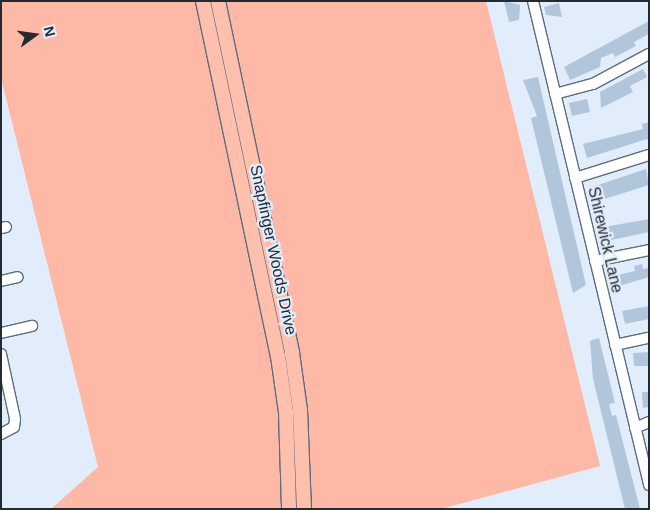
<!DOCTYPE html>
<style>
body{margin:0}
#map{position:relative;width:650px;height:510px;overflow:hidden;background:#e1edfb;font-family:Helvetica,sans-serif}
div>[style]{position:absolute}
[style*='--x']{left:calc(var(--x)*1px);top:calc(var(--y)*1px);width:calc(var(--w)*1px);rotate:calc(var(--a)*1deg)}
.green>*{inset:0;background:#fdb9a5}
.building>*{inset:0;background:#b1c6db}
.roads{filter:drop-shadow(1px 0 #5a6c7f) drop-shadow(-1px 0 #5a6c7f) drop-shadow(0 1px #5a6c7f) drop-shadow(0 -1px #5a6c7f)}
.minor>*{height:10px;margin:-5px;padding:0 5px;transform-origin:5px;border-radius:5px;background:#fff}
.major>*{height:14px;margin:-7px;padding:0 7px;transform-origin:7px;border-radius:7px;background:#fec0ad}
span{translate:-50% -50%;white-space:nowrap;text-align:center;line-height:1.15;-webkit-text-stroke:4.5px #e1edfb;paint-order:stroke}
.street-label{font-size:16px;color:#222a32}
.frame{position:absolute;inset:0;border:2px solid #222a32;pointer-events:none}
.north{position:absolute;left:10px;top:10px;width:50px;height:50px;-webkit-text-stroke:4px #e1edfb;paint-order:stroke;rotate:76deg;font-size:14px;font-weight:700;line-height:20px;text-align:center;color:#222a32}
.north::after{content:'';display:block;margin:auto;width:18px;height:22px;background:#222a32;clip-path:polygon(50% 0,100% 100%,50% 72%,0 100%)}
</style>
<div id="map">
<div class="green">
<div style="clip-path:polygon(1px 1px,486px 1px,600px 466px,441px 509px,51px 509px,98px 467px,1px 78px)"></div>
</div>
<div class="building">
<div style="clip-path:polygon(504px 1px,520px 5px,519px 20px,509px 22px)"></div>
<div style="clip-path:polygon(559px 3px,562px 17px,546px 15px,544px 7px)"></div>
<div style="clip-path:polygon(649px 21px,649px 34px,634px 42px,636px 46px,615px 57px,613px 53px,601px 58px,600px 67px,570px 80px,564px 67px)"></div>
<div style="clip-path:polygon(643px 69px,647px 77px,630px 86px,633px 92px,601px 108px,600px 92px)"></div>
<div style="clip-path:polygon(538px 77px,586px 285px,573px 293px,531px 118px,537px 116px,523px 80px)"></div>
<div style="clip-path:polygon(587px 99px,590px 112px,572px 116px,569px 103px)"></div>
<div style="clip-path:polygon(649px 122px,649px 142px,647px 139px,587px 158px,583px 144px,643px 129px,642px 124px)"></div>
<div style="clip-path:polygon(646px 169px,649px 185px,595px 202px,592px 187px)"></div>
<div style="clip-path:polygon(649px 219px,649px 232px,607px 241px,604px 227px)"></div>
<div style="clip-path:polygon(642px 264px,643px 269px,649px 268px,649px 277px,616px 287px,613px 276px,635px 271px,634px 266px)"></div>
<div style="clip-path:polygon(649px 306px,649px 319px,625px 324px,622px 311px)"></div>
<div style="clip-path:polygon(599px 338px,615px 403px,609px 404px,612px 416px,616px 415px,640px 509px,625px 509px,593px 379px,590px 341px)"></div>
<div style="clip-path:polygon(649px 352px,649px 366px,634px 366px,633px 353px)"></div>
<div style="clip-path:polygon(642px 392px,649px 392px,649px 407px,643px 408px)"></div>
</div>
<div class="roads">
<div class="minor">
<div style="--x:533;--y:1;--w:498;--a:76.5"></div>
<div style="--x:555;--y:94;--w:39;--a:-15"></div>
<div style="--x:593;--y:84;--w:64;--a:-28.2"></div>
<div style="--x:575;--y:178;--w:77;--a:-17.3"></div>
<div style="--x:1;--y:228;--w:5;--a:-11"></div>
<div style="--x:595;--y:261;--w:55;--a:-11.5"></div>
<div style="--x:1;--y:281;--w:17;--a:-13"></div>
<div style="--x:1;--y:333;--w:32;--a:-13"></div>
<div style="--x:615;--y:345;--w:35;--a:-12"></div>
<div style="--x:1;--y:354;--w:66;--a:77.8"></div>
<div style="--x:15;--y:419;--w:8;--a:97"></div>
<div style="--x:14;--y:427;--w:15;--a:152"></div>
<div style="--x:635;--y:428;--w:15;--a:-23"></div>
</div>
<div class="major">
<div style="--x:203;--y:1;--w:363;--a:78.1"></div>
<div style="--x:278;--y:356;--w:57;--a:81.9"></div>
<div style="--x:286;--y:412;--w:97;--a:88.2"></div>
<div style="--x:218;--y:1;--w:360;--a:78.1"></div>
<div style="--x:292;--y:353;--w:58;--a:82"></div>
<div style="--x:300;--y:410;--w:99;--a:87.7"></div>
</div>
</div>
<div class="street-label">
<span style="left:605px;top:240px;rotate:77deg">Shirewick Lane</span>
<span style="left:273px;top:250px;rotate:78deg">Snapfinger Woods Drive</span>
</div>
<div class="frame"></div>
<div class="north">N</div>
</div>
